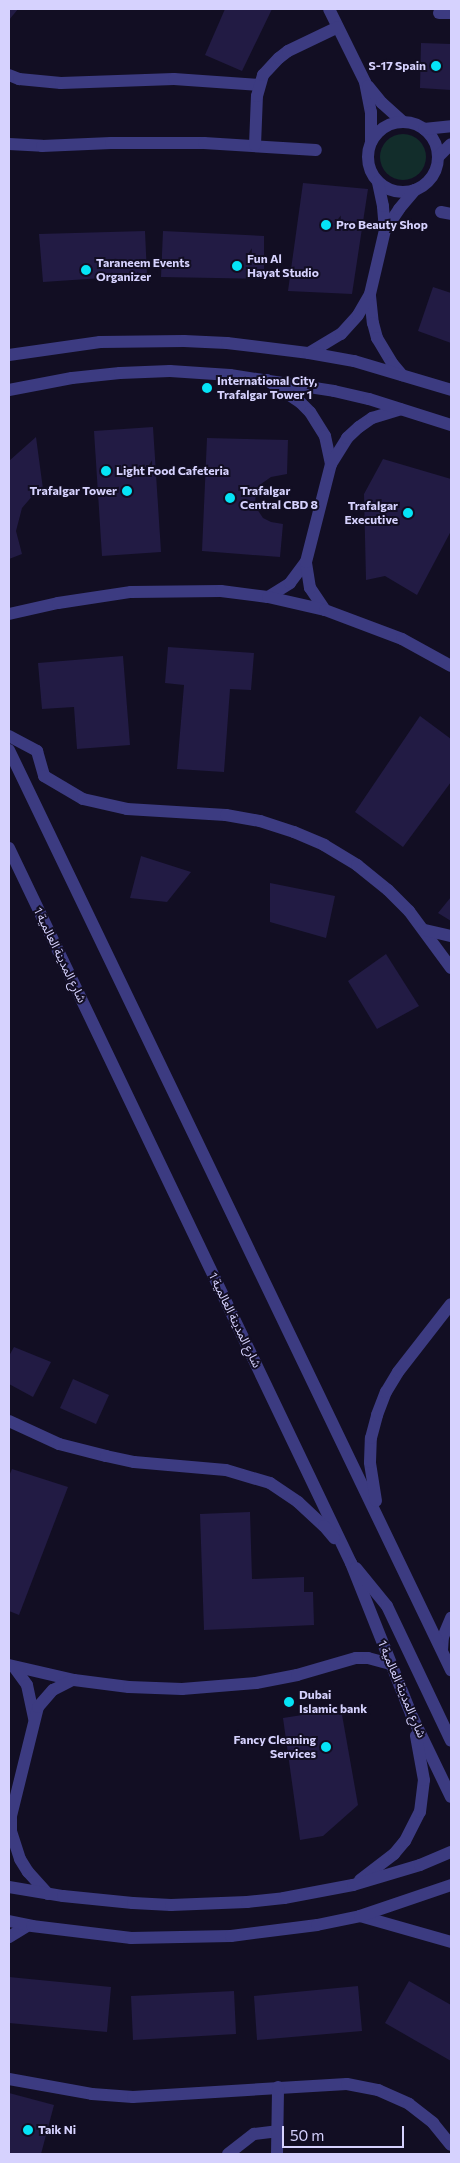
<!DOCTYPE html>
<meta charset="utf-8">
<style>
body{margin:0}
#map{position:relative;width:460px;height:2163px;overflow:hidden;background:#120e23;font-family:Commissioner,"Noto Sans Arabic",sans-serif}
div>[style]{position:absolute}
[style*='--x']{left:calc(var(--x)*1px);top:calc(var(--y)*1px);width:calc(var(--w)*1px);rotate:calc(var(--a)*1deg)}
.green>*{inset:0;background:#122d2b}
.round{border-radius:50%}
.building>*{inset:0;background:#221b44}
.minor>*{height:12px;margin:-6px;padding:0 6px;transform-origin:6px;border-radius:6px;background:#3c3b81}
.minor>.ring{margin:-6px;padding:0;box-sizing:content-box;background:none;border:12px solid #3c3b81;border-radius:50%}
.tertiary>*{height:12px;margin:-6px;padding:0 6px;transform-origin:6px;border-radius:6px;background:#3c3b81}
.dots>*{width:14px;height:14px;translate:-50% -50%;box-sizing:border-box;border:2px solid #120e23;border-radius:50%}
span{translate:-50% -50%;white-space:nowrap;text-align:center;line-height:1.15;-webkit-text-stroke:4px #120e23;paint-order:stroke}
.poi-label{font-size:12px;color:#d6d2fe;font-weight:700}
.right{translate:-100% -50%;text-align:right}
.left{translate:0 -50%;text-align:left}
.street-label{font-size:12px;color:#d6d2fe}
.frame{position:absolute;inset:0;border:10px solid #d6d2fe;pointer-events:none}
.scale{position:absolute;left:282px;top:2126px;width:122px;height:22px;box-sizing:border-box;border:2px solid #d6d2fe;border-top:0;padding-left:6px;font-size:15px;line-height:18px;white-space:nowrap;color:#d6d2fe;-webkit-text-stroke:4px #120e23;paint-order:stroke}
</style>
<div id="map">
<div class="green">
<div class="round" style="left:380px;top:134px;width:46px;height:46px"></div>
</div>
<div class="building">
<div style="clip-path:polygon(9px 9px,18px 9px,9px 20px)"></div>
<div style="clip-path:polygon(225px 9px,272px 9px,242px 71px,205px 55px)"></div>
<div style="clip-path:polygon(421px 43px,451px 44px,451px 90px,420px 88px)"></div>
<div style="clip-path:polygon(303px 183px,368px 189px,352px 294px,288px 291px)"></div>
<div style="clip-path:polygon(145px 231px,147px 275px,43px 282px,39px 234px)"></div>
<div style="clip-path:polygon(163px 231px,264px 236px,264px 279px,161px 277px)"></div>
<div style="clip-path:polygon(433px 287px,451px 293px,451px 343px,418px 331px)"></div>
<div style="clip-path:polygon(153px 427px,161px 552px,102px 556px,94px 431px)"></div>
<div style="clip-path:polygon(36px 437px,43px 489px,34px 494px,22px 508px,16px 531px,22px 554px,9px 559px,9px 461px)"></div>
<div style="clip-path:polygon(207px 438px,288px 440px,287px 474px,271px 477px,261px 484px,256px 490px,255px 506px,263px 518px,271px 522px,283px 524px,280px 557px,202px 551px)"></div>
<div style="clip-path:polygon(383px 459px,451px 479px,451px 531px,417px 595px,385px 576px,366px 580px,364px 494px)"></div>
<div style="clip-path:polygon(168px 647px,254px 653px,251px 690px,230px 689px,224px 772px,177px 769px,184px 685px,165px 683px)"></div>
<div style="clip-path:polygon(123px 656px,130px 745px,77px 749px,74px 707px,42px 709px,38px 663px)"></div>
<div style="clip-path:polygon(420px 716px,451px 739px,451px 782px,403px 847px,355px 812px)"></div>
<div style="clip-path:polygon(141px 856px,191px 872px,167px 902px,130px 898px)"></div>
<div style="clip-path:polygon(270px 883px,335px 896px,326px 938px,270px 922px)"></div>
<div style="clip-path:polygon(451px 897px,451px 921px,438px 913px)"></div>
<div style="clip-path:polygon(386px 954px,419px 1006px,377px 1029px,348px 981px)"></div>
<div style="clip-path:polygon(14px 1347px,51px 1362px,33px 1397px,9px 1384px,9px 1356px)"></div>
<div style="clip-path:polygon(73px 1379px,109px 1395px,96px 1424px,60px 1408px)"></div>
<div style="clip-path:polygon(12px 1469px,68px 1487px,19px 1615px,9px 1611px,9px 1476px)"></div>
<div style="clip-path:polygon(250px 1512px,252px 1579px,304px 1577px,304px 1592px,313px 1592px,314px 1625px,204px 1630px,200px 1514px)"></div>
<div style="clip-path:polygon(341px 1709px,358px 1805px,323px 1836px,300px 1840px,283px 1718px)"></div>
<div style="clip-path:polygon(9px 1977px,111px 1987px,107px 2032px,9px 2023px)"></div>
<div style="clip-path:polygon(409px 1981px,451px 2005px,451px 2061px,385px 2023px)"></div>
<div style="clip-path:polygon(358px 1986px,362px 2031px,257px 2040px,254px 1996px)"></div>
<div style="clip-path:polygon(234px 1991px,236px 2034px,133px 2040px,131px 1996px)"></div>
<div style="clip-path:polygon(9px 2093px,54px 2105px,41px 2154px,9px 2154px)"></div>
</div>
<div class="minor">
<div style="--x:329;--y:9;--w:81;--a:63.7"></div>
<div style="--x:365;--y:82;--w:31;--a:79"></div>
<div style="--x:371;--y:112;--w:30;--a:90"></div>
<div style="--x:439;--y:13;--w:12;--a:0"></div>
<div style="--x:9;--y:75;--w:11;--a:22"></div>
<div style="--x:19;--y:79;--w:42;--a:5.4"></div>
<div style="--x:61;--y:83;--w:113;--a:-2"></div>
<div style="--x:174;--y:79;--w:85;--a:4"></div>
<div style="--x:368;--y:86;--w:22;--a:51"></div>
<div style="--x:382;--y:103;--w:28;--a:42"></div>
<div class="ring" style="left:368px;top:122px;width:58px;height:58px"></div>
<div style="--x:424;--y:129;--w:27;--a:-6"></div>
<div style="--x:9;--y:144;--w:33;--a:3"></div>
<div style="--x:42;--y:146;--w:69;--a:-2.5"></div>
<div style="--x:111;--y:143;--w:93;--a:0"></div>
<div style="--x:204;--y:143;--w:112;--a:3.6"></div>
<div style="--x:255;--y:145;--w:49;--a:-87.7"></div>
<div style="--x:257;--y:96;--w:22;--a:-74"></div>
<div style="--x:263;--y:75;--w:23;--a:-47"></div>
<div style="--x:279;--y:58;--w:11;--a:-38"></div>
<div style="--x:288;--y:51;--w:55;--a:-25.6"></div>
<div style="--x:438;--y:157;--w:18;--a:-45"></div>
<div style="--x:441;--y:212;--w:10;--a:11"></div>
<div style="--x:385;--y:230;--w:25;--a:-56"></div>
<div style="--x:399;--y:209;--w:25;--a:-50"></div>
<div style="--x:370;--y:296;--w:27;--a:84"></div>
<div style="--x:373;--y:323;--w:16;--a:75"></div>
<div style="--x:377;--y:338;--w:29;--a:59"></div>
<div style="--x:392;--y:363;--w:16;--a:50"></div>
<div style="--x:309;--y:353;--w:37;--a:-31"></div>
<div style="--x:341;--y:334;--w:25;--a:-48"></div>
<div style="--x:358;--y:315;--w:24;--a:-60"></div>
<div style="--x:370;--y:294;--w:66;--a:-76.8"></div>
<div style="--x:385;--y:230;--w:24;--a:-95"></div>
<div style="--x:383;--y:206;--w:25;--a:-102"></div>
<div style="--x:267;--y:380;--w:40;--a:34"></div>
<div style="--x:300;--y:402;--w:14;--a:45"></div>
<div style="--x:310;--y:412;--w:28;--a:58"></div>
<div style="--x:325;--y:436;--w:29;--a:78"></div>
<div style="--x:268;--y:597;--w:26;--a:-32"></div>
<div style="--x:290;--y:583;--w:26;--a:-53"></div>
<div style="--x:325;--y:610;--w:27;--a:-124"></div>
<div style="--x:310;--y:588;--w:26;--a:-99"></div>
<div style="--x:306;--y:562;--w:101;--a:-75.7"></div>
<div style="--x:331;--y:464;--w:31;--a:-58"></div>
<div style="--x:347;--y:438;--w:16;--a:-43"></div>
<div style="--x:359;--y:427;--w:16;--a:-35"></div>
<div style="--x:372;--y:418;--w:30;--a:-17"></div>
<div style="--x:9;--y:614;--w:50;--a:-12.7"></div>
<div style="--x:58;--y:603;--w:74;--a:-8.6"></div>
<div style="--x:131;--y:592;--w:90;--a:-0.6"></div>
<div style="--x:221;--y:591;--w:47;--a:7.3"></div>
<div style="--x:268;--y:597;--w:58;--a:12.8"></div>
<div style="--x:325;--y:610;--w:82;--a:20.6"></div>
<div style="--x:402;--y:639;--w:56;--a:28.9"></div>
<div style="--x:442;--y:1650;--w:13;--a:-86"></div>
<div style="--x:443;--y:1637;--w:21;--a:-67"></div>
<div style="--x:9;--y:1665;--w:67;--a:13"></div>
<div style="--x:74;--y:1680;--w:55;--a:7.3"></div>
<div style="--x:129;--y:1687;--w:53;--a:2.2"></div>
<div style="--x:182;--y:1689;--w:74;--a:-4.6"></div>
<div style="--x:256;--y:1683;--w:42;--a:-11"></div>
<div style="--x:297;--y:1675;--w:61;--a:-16.1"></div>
<div style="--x:356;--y:1658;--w:12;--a:0"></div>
<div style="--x:368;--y:1658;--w:23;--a:15"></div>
<div style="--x:14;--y:1667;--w:22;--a:54"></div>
<div style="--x:27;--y:1685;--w:34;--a:78"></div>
<div style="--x:48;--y:1894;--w:30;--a:-132"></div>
<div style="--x:28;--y:1872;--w:15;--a:-122"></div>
<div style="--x:20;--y:1859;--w:29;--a:-108"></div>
<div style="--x:11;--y:1831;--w:15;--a:-90"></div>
<div style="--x:11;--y:1816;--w:112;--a:-76.1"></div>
<div style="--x:38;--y:1707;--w:23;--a:-49"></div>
<div style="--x:53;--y:1690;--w:22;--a:-27"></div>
<div style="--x:9;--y:1937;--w:21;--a:-31"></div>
<div style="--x:9;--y:2079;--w:84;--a:10.2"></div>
<div style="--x:92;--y:2094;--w:41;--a:4.2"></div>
<div style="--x:133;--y:2097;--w:214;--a:-3.5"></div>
<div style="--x:347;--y:2084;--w:32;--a:11"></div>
<div style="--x:378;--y:2090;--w:34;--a:24"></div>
<div style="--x:409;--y:2104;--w:31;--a:38"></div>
<div style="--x:433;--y:2123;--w:28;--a:51"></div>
<div style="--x:228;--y:2154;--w:33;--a:-38"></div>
<div style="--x:254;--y:2134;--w:23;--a:-7"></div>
<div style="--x:277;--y:2154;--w:67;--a:-89.1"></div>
</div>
<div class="tertiary">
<div style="--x:9;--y:355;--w:92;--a:-8.1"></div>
<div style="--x:100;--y:342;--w:84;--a:-0.7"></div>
<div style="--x:184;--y:341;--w:43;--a:2.7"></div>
<div style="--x:227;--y:343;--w:83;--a:7"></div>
<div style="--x:309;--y:353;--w:46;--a:10.1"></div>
<div style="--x:354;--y:361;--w:101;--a:16.6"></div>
<div style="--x:9;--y:390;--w:64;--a:-10.8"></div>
<div style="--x:72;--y:378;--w:48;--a:-5.9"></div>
<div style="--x:120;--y:373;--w:50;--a:-2.3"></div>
<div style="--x:170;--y:371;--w:60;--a:3.8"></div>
<div style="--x:230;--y:375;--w:105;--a:8.7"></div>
<div style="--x:334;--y:391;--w:36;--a:13"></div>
<div style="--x:369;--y:399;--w:86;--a:17.6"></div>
<div style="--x:9;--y:736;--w:32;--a:28"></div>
<div style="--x:37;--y:751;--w:26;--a:74"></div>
<div style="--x:44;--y:776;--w:45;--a:30.5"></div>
<div style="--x:83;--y:799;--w:45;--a:12.8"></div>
<div style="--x:127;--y:809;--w:99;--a:3.5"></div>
<div style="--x:226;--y:815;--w:35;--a:10"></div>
<div style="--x:260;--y:821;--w:36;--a:18"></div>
<div style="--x:294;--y:832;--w:33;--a:23"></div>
<div style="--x:324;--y:845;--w:39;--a:31"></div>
<div style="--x:357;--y:865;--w:40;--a:39"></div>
<div style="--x:388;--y:890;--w:30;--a:45"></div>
<div style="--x:409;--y:911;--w:71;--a:53.6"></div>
<div style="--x:9;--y:750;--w:1021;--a:64.34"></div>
<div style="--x:9;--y:848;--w:793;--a:64.44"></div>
<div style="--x:351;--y:1563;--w:162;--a:68.3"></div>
<div style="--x:411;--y:1714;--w:92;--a:64.3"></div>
<div style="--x:425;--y:930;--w:27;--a:13"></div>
<div style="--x:9;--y:1421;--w:55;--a:24.7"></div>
<div style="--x:59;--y:1444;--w:49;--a:14.3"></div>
<div style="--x:106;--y:1456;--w:29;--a:12"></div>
<div style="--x:134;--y:1462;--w:92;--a:5"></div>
<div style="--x:226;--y:1470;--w:46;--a:16.5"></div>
<div style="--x:270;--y:1483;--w:34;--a:34"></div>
<div style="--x:298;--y:1502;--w:35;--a:43"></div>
<div style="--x:324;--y:1526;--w:16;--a:50"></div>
<div style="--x:376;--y:1501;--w:39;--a:-99"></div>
<div style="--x:370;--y:1462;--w:24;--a:-88"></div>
<div style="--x:371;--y:1438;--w:24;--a:-75"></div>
<div style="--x:377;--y:1415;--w:25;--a:-69"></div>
<div style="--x:386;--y:1392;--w:23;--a:-59"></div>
<div style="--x:398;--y:1372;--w:86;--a:-52.1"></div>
<div style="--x:356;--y:1568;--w:49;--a:50.8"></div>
<div style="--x:387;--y:1606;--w:149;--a:64.6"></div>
<div style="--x:360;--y:1880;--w:43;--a:-37.4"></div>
<div style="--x:394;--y:1854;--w:17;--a:-50"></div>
<div style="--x:405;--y:1841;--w:33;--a:-63"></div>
<div style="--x:420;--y:1812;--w:32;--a:-83"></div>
<div style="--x:424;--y:1780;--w:45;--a:-100.3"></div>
<div style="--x:9;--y:1887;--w:55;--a:9.5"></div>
<div style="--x:63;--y:1896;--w:70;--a:5.7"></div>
<div style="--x:133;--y:1903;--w:38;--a:3"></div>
<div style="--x:171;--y:1905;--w:76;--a:-2.3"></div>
<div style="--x:247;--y:1902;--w:37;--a:-6"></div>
<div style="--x:284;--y:1898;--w:70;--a:-10.7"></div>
<div style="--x:353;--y:1885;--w:70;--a:-16.6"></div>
<div style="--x:420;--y:1865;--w:34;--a:-23"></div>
<div style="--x:360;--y:1916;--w:95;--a:15.9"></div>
<div style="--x:9;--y:1921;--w:24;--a:12"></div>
<div style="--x:32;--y:1926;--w:100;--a:6.9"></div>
<div style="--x:131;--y:1938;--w:100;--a:-1.1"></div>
<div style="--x:231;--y:1936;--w:87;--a:-7.3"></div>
<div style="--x:317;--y:1925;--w:44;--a:-11.8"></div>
<div style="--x:360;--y:1916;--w:96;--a:-18.8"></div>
</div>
<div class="dots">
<div style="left:436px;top:66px;background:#05e4f6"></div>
<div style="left:326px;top:225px;background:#05e4f6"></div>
<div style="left:237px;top:266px;background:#05e4f6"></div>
<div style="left:86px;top:270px;background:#05e4f6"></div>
<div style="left:207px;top:388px;background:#05e4f6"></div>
<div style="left:106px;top:471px;background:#05e4f6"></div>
<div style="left:127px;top:491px;background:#05e4f6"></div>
<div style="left:230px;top:498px;background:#05e4f6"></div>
<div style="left:408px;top:513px;background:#05e4f6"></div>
<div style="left:289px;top:1702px;background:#05e4f6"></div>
<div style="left:326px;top:1747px;background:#05e4f6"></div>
<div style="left:28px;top:2130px;background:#05e4f6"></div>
</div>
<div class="poi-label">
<span class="right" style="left:426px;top:66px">S-17 Spain</span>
<span class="left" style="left:336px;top:225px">Pro Beauty Shop</span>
<span class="left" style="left:247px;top:266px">Fun Al<br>Hayat Studio</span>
<span class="left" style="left:96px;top:270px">Taraneem Events<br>Organizer</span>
<span class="left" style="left:217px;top:388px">International City,<br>Trafalgar Tower 1</span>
<span class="left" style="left:116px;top:471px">Light Food Cafeteria</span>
<span class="right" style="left:117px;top:491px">Trafalgar Tower</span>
<span class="left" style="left:240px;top:498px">Trafalgar<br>Central CBD 8</span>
<span class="right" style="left:398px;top:513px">Trafalgar<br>Executive</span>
<span class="left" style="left:299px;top:1702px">Dubai<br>Islamic bank</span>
<span class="right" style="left:316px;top:1747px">Fancy Cleaning<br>Services</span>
<span class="left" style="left:38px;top:2130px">Taik Ni</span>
</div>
<div class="street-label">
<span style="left:60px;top:955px;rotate:64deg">شارع المدينة العالمية 1</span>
<span style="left:235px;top:1320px;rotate:64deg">شارع المدينة العالمية 1</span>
<span style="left:402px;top:1689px;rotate:67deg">شارع المدينة العالمية 1</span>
</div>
<div class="frame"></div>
<div class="scale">50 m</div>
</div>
